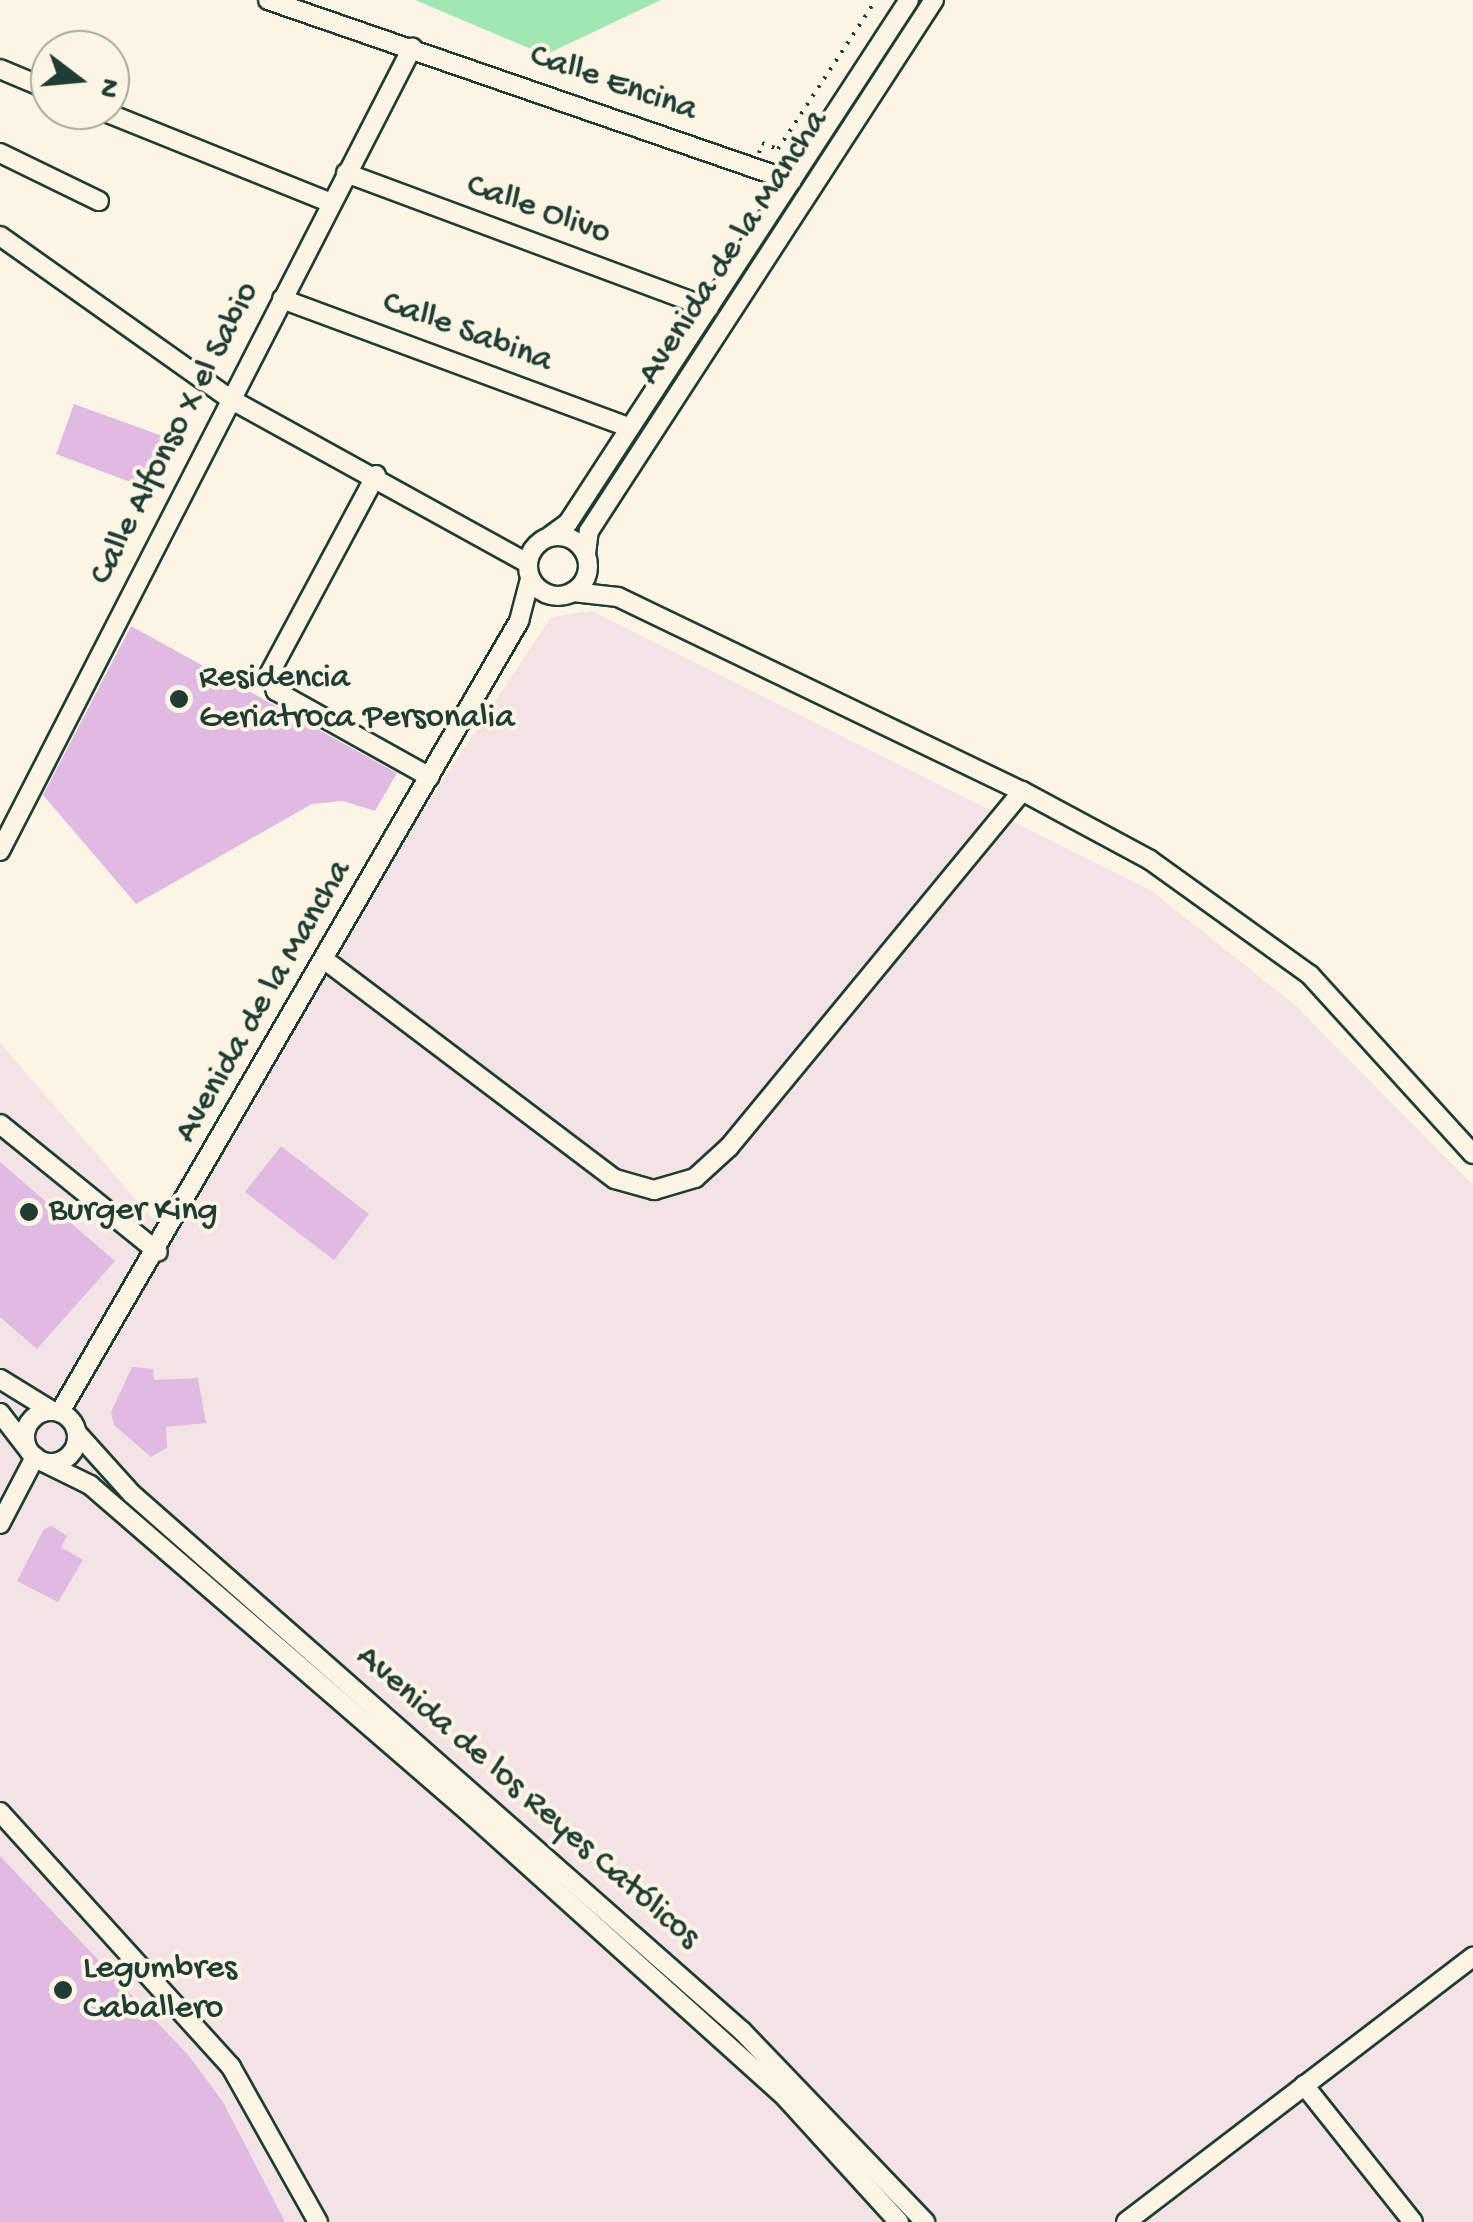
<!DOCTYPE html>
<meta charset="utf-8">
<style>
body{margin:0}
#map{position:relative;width:1473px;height:2222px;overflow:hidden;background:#fcf5e5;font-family:"Gochi Hand",sans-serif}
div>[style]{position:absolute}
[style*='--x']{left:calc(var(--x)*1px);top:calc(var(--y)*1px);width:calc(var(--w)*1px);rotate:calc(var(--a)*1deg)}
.built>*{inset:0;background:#f4e3e4}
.green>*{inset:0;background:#a1e7b4}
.building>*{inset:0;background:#e0bae3}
.path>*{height:4px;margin-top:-2px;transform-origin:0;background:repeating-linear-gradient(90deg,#1f3d34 0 2.5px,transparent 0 10.5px)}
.roads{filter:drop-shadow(2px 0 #1f3d34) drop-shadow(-2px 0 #1f3d34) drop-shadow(0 2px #1f3d34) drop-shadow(0 -2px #1f3d34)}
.minor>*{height:18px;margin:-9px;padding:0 9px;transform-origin:9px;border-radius:9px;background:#fcf5e5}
.minor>.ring{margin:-9px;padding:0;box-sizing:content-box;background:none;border:18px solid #fcf5e5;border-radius:50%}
.dots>*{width:28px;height:28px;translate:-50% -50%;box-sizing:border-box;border:5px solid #fcf5e5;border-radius:50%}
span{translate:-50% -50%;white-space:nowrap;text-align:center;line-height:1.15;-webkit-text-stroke:8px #fcf5e5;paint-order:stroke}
.street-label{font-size:35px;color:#1f3d34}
.poi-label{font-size:35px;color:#1f3d34}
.left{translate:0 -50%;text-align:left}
.north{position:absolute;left:30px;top:30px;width:100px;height:100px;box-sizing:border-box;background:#fcf5e5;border:2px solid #a4ab9e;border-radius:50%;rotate:106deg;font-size:28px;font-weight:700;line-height:40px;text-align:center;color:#1f3d34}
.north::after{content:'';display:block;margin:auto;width:35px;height:45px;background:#1f3d34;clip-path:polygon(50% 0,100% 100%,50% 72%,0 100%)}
</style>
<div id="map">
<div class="built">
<div style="clip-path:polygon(592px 611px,1152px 891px,1296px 1006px,1473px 1185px,1473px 2222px,0 2222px,0 1043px,153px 1219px,551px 617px)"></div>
</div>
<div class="green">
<div style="clip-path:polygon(415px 0,661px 0,545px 55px)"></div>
</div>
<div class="building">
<div style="clip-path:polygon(74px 404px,168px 438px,149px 489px,56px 454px)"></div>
<div style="clip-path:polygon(131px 626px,397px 773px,375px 811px,343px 801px,312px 804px,136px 904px,43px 795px)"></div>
<div style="clip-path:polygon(281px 1146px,369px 1214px,334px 1260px,245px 1192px)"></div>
<div style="clip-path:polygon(0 1162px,115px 1261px,37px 1349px,0 1317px)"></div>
<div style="clip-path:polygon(132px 1367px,153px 1369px,154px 1380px,198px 1378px,206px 1423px,166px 1427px,167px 1448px,151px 1457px,114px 1425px,111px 1412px)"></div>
<div style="clip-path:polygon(52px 1526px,67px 1536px,61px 1547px,83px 1560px,58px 1602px,17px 1581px,44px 1529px)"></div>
<div style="clip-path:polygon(0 1856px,189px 2056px,223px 2102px,285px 2222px,0 2222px)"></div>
</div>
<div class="path">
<div style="--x:759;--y:153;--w:10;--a:-73"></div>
<div style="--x:762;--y:143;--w:17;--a:21"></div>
<div style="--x:778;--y:149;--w:178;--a:-56.7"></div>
</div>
<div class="roads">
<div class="minor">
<div style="--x:268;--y:0;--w:554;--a:19.06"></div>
<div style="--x:0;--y:69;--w:54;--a:22.8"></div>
<div style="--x:100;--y:110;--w:249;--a:21.9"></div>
<div style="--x:0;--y:153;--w:110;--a:25.9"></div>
<div style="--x:346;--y:173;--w:387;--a:20.4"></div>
<div style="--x:0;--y:236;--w:284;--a:35.3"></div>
<div style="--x:232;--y:400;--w:337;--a:28.9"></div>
<div style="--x:282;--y:299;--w:371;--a:20.3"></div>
<div style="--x:376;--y:475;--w:225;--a:118.2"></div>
<div style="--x:270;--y:673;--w:19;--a:72"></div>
<div style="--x:276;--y:691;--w:176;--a:29.2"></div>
<div class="ring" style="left:528px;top:536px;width:42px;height:42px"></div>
<div style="--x:550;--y:536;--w:22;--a:-36"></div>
<div style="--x:568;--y:523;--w:624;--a:-56.9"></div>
<div style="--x:586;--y:554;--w:23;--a:-83"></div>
<div style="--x:589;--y:531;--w:633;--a:-56.99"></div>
<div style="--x:573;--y:592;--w:45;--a:6.3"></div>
<div style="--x:618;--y:597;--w:448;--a:25.7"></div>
<div style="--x:1022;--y:791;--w:145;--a:28.3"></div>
<div style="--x:1150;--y:860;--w:197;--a:35.7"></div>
<div style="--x:1310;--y:975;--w:242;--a:47.7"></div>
<div style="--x:0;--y:851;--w:903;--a:-62.84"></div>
<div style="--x:325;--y:960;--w:363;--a:37.1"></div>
<div style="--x:615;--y:1179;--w:41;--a:15.8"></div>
<div style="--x:654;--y:1190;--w:43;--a:-16.3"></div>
<div style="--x:695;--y:1178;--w:46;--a:-42.4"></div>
<div style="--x:729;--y:1147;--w:461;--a:-50.5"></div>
<div style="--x:0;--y:1124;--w:203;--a:39"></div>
<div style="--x:0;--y:1379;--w:61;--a:31.6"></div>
<div class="ring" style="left:25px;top:1411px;width:34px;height:34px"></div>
<div style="--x:60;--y:1412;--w:915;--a:-59.87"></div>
<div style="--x:519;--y:621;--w:43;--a:-75.3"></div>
<div style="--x:0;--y:1413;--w:44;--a:52.4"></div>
<div style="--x:77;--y:1433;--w:82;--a:48"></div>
<div style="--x:132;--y:1494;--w:813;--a:41.36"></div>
<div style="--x:742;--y:2031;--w:265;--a:46.2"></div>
<div style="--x:41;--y:1461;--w:55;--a:26.1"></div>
<div style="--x:90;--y:1485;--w:505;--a:40.82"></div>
<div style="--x:472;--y:1815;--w:423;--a:42"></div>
<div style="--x:786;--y:2098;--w:168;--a:47.7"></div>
<div style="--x:0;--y:1524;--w:76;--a:-62.4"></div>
<div style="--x:0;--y:1812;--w:344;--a:47.8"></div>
<div style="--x:231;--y:2067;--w:178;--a:60.7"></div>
<div style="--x:1304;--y:2085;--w:175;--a:51.5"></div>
<div style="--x:1126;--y:2222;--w:437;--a:-37.4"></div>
</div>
</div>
<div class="dots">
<div style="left:179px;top:699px;background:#1f3d34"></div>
<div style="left:29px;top:1212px;background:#1f3d34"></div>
<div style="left:63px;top:1990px;background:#1f3d34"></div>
</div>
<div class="street-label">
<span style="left:613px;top:84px;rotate:19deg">Calle Encina</span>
<span style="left:538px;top:211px;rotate:20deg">Calle Olivo</span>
<span style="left:734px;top:248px;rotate:-57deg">Avenida de la Mancha</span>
<span style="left:467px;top:333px;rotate:20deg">Calle Sabina</span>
<span style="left:176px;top:434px;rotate:-63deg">Calle Alfonso X el Sabio</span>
<span style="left:264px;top:1002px;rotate:-60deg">Avenida de la Mancha</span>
<span style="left:527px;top:1798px;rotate:41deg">Avenida de los Reyes Católicos</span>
</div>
<div class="poi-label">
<span class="left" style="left:199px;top:699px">Residencia<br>Geriatroca Personalia</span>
<span class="left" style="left:49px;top:1212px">Burger King</span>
<span class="left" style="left:83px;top:1990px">Legumbres<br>Caballero</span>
</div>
<div class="north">N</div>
</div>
